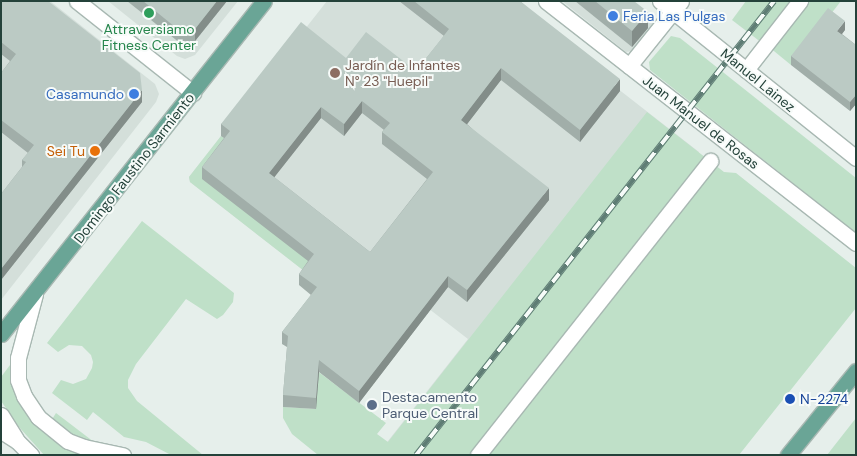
<!DOCTYPE html>
<meta charset="utf-8">
<style>
body{margin:0}
#map{position:relative;width:857px;height:456px;overflow:hidden;background:#e6efeb;font-family:"DM Sans",sans-serif}
div>[style]{position:absolute}
[style*='--x']{left:calc(var(--x)*1px);top:calc(var(--y)*1px);width:calc(var(--w)*1px);rotate:calc(var(--a)*1deg)}
.built>*{inset:0;background:#d4dfda}
.green>*{inset:0;background:#bfe0c8}
.roads{filter:drop-shadow(1px 0 #a8b8b2) drop-shadow(-1px 0 #a8b8b2) drop-shadow(0 1px #a8b8b2) drop-shadow(0 -1px #a8b8b2)}
.minor>*{height:15px;margin:-7.5px;padding:0 7.5px;transform-origin:7.5px;border-radius:7.5px;background:#fff}
.major>*{height:15px;margin:-7.5px;padding:0 7.5px;transform-origin:7.5px;border-radius:7.5px;background:#6aa596}
.rail>*{height:5.5px;margin-top:-2.75px;transform-origin:0;background:repeating-linear-gradient(90deg,#f7fbf9 0 11px,#5f7d75 0 22px);box-sizing:border-box;border-block:1px solid #5f7d75}
.wall>*{inset:0;background:#a1aea9}
.shaded-wall>*{inset:0;background:#838d89}
.building>*{inset:0;background:#bbcac4}
.dots>*{width:14px;height:14px;translate:-50% -50%;box-sizing:border-box;border:2px solid #f7fbf9;border-radius:50%}
span{translate:-50% -50%;white-space:nowrap;text-align:center;line-height:1.15;-webkit-text-stroke:4px #f7fbf9;paint-order:stroke}
.shop-label{font-size:14px;color:#366cbe}
.left{translate:0 -50%;text-align:left}
.right{translate:-100% -50%;text-align:right}
.leisure-label{font-size:14px;color:#27864d}
.education-label{font-size:14px;color:#785e54}
.street-label{font-size:14px;color:#24423a}
.food-label{font-size:14px;color:#c56008}
.service-label{font-size:14px;color:#4e5e75}
.transit-label{font-size:14px;color:#164399}
.frame{position:absolute;inset:0;border:2px solid #24423a;pointer-events:none}
</style>
<div id="map">
<div class="built">
<div style="clip-path:polygon(1px 1px,50px 1px,155px 84px,159px 94px,156px 102px,1px 300px)"></div>
<div style="clip-path:polygon(108px 1px,238px 1px,195px 55px,185px 59px,177px 56px)"></div>
<div style="clip-path:polygon(327px 1px,505px 1px,699px 152px,458px 455px,377px 455px,468px 339px,336px 237px,308px 274px,190px 182px,189px 177px)"></div>
<div style="clip-path:polygon(562px 1px,632px 1px,652px 18px,654px 23px,633px 51px,626px 52px)"></div>
</div>
<div class="green">
<div style="clip-path:polygon(746px 1px,795px 1px,762px 43px,732px 20px)"></div>
<div style="clip-path:polygon(805px 1px,841px 1px,791px 65px,769px 47px)"></div>
<div style="clip-path:polygon(671px 36px,680px 38px,856px 178px,856px 233px,650px 70px,649px 62px)"></div>
<div style="clip-path:polygon(647px 112px,724px 172px,736px 173px,856px 268px,856px 308px,739px 455px,318px 455px,292px 434px,283px 418px,283px 407px,316px 409px,308px 364px,386px 423px,377px 434px,388px 442px)"></div>
<div style="clip-path:polygon(221px 136px,230px 143px,314px 266px,308px 274px,190px 182px,189px 177px)"></div>
<div style="clip-path:polygon(142px 221px,234px 293px,233px 302px,223px 315px,217px 319px,186px 299px,136px 364px,128px 380px,128px 388px,137px 401px,203px 455px,171px 455px,146px 442px,124px 437px,93px 412px,87px 420px,52px 393px,61px 380px,73px 384px,86px 379px,92px 368px,93px 362px,91px 355px,82px 346px,69px 345px,58px 352px,47px 343px)"></div>
<div style="clip-path:polygon(10px 365px,18px 398px,27px 415px,34px 421px,88px 455px,44px 455px,19px 427px,1px 401px,1px 377px)"></div>
<div style="clip-path:polygon(56px 413px,94px 442px,71px 435px,51px 421px)"></div>
<div style="clip-path:polygon(856px 418px,856px 455px,827px 455px)"></div>
</div>
<div class="roads">
<div class="minor">
<div style="--x:77;--y:1;--w:148;--a:38.4"></div>
<div style="--x:546;--y:1;--w:393;--a:38"></div>
<div style="--x:660;--y:1;--w:251;--a:38.7"></div>
<div style="--x:629;--y:66;--w:83;--a:-51.3"></div>
<div style="--x:746;--y:70;--w:88;--a:-52"></div>
<div style="--x:35;--y:294;--w:66;--a:104.9"></div>
<div style="--x:18;--y:358;--w:22;--a:90"></div>
<div style="--x:18;--y:380;--w:17;--a:69"></div>
<div style="--x:24;--y:396;--w:25;--a:56"></div>
<div style="--x:38;--y:417;--w:38;--a:39"></div>
<div style="--x:68;--y:441;--w:17;--a:21"></div>
<div style="--x:84;--y:447;--w:40;--a:12"></div>
<div style="--x:1;--y:415;--w:28;--a:58"></div>
<div style="--x:1;--y:431;--w:19;--a:32"></div>
<div style="--x:17;--y:441;--w:20;--a:45"></div>
<div style="--x:478;--y:455;--w:375;--a:-51.7"></div>
</div>
<div class="major">
<div style="--x:1;--y:334;--w:424;--a:-51.7"></div>
<div style="--x:788;--y:455;--w:108;--a:-51"></div>
</div>
</div>
<div class="rail">
<div style="--x:416;--y:455;--w:578;--a:-51.74"></div>
</div>
<div class="wall">
<div style="clip-path:polygon(1px 1px,142px 102px,1px 280px,1px 194px,22px 167px,22px 160px,28px 153px,1px 132px,1px 73px,10px 61px,1px 54px)"></div>
<div style="clip-path:polygon(127px 1px,227px 1px,195px 41px,180px 43px)"></div>
<div style="clip-path:polygon(evenodd,399px 1px,520px 1px,620px 91px,580px 142px,501px 80px,467px 124px,549px 200px,467px 302px,448px 287px,359px 403px,319px 372px,316px 409px,283px 407px,283px 395px,287px 347px,282px 344px,282px 332px,311px 295px,299px 285px,299px 274px,308px 261px,202px 179px,202px 167px,224px 138px,221px 136px,221px 124px,346px 58px,416px 71px,444px 36px,399px 1px,362px 113px,384px 130px,382px 132px,382px 144px,427px 179px,370px 252px,274px 177px,321px 118px,344px 136px,362px 113px)"></div>
<div style="clip-path:polygon(575px 1px,634px 1px,648px 28px,632px 47px)"></div>
<div style="clip-path:polygon(845px 30px,842px 34px,856px 45px,856px 104px,850px 111px,791px 65px,791px 56px)"></div>
</div>
<div class="shaded-wall">
<div style="clip-path:polygon(217px 1px,227px 1px,195px 41px,195px 29px)"></div>
<div style="clip-path:polygon(648px 12px,648px 28px,632px 47px,632px 31px)"></div>
<div style="clip-path:polygon(845px 21px,845px 30px,837px 40px,837px 31px)"></div>
<div style="clip-path:polygon(501px 68px,501px 80px,461px 132px,461px 120px)"></div>
<div style="clip-path:polygon(620px 79px,620px 91px,580px 142px,580px 130px)"></div>
<div style="clip-path:polygon(142px 90px,142px 102px,1px 280px,1px 269px)"></div>
<div style="clip-path:polygon(856px 95px,856px 104px,850px 111px,850px 102px)"></div>
<div style="clip-path:polygon(362px 101px,362px 113px,344px 136px,344px 124px)"></div>
<div style="clip-path:polygon(321px 107px,321px 118px,269px 184px,269px 173px)"></div>
<div style="clip-path:polygon(549px 188px,549px 200px,467px 302px,467px 290px)"></div>
<div style="clip-path:polygon(448px 276px,448px 287px,359px 403px,359px 391px)"></div>
<div style="clip-path:polygon(319px 360px,319px 372px,316px 409px,316px 398px)"></div>
</div>
<div class="building">
<div style="clip-path:polygon(1px 1px,48px 1px,140px 73px,142px 90px,1px 269px,1px 194px,26px 162px,22px 160px,34px 145px,1px 120px,1px 73px,16px 54px,1px 42px)"></div>
<div style="clip-path:polygon(143px 1px,217px 1px,195px 29px,180px 31px)"></div>
<div style="clip-path:polygon(evenodd,414px 1px,520px 1px,620px 79px,580px 130px,501px 68px,461px 120px,549px 188px,467px 290px,448px 276px,359px 391px,319px 360px,316px 398px,283px 395px,288px 336px,282px 332px,317px 287px,299px 274px,314px 254px,202px 167px,230px 131px,221px 124px,301px 22px,346px 58px,366px 32px,416px 71px,449px 29px,414px 1px,362px 101px,390px 123px,382px 132px,433px 172px,370px 252px,269px 173px,321px 107px,344px 124px,362px 101px)"></div>
<div style="clip-path:polygon(595px 1px,634px 1px,648px 12px,632px 31px)"></div>
<div style="clip-path:polygon(828px 8px,845px 21px,837px 31px,856px 45px,856px 95px,850px 102px,791px 56px)"></div>
</div>
<div class="dots">
<div style="left:149px;top:13px;background:#2e9e5b"></div>
<div style="left:613px;top:16px;background:#3f7fe0"></div>
<div style="left:335px;top:73px;background:#8d6e63"></div>
<div style="left:134px;top:94px;background:#3f7fe0"></div>
<div style="left:95px;top:151px;background:#e8710a"></div>
<div style="left:790px;top:399px;background:#1a4fb4"></div>
<div style="left:372px;top:405px;background:#5c6f8a"></div>
</div>
<div class="shop-label">
<span class="left" style="left:623px;top:16px">Feria Las Pulgas</span>
<span class="right" style="left:124px;top:94px">Casamundo</span>
</div>
<div class="leisure-label">
<span style="left:149px;top:37px">Attraversiamo<br>Fitness Center</span>
</div>
<div class="education-label">
<span class="left" style="left:345px;top:73px">Jardín de Infantes<br>N° 23 "Huepil"</span>
</div>
<div class="street-label">
<span style="left:758px;top:80px;rotate:39deg">Manuel Lainez</span>
<span style="left:701px;top:122px;rotate:38deg">Juan Manuel de Rosas</span>
<span style="left:134px;top:168px;rotate:-52deg">Domingo Faustino Sarmiento</span>
</div>
<div class="food-label">
<span class="right" style="left:85px;top:151px">Sei Tu</span>
</div>
<div class="service-label">
<span class="left" style="left:382px;top:405px">Destacamento<br>Parque Central</span>
</div>
<div class="transit-label">
<span class="left" style="left:800px;top:399px">N-2274</span>
</div>
<div class="frame"></div>
</div>
